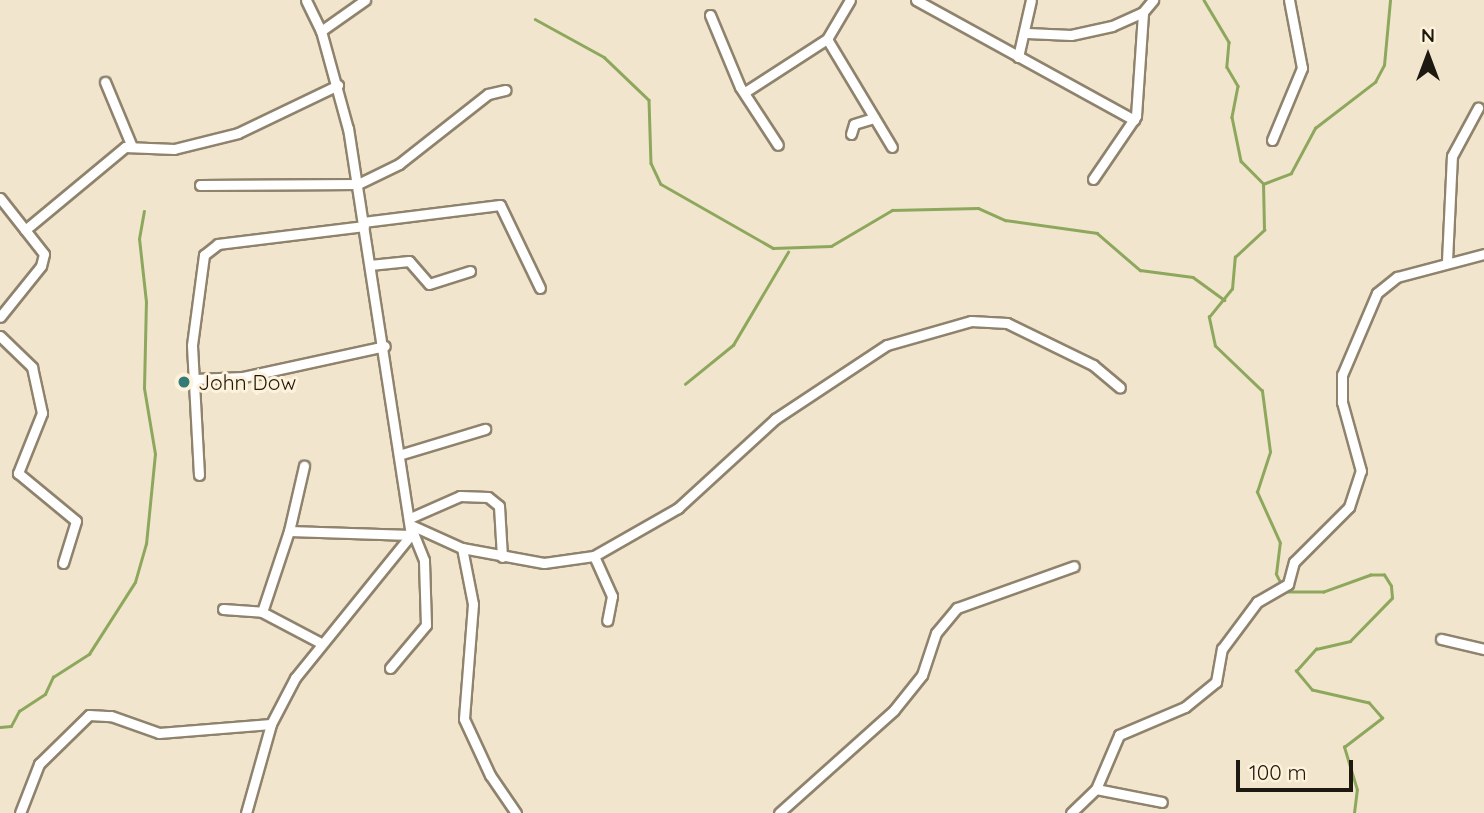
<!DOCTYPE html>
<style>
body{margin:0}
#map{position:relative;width:1484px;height:813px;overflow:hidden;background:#f2e5cd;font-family:Quicksand,sans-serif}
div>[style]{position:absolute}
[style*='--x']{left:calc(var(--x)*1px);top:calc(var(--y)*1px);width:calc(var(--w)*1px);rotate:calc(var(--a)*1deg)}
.stream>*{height:2.5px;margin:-1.25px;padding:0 1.25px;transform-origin:1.25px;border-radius:1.25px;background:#8da85d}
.roads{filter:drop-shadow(2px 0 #8f836d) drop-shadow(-2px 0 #8f836d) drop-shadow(0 2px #8f836d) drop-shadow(0 -2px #8f836d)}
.minor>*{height:9px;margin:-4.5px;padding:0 4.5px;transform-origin:4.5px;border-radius:4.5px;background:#fff}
.dots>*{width:19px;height:19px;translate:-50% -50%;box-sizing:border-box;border:4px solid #fff2da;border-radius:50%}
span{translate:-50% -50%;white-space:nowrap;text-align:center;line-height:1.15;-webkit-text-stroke:6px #fff2da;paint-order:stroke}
.poi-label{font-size:21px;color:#1d1910}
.left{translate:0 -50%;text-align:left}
.north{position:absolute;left:1393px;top:21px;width:70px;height:70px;-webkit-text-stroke:5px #fff2da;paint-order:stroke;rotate:0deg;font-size:19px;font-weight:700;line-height:28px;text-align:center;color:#1d1910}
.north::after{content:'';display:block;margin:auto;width:24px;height:32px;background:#1d1910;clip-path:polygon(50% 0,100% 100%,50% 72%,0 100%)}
.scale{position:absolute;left:1236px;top:760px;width:117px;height:32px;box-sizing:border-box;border:4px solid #1d1910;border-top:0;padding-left:9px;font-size:21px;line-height:24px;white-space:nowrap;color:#1d1910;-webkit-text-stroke:5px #fff2da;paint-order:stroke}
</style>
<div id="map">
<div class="stream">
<div style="--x:1204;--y:0;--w:49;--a:59.2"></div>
<div style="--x:1229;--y:42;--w:25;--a:95"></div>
<div style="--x:1227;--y:67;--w:22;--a:60"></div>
<div style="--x:1238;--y:86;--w:32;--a:101"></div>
<div style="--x:1232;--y:117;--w:45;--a:78.4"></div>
<div style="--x:1241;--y:161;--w:31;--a:45"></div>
<div style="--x:535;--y:19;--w:79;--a:28.8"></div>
<div style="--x:604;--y:57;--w:62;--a:43.7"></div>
<div style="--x:649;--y:100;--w:63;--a:88.2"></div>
<div style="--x:651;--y:163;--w:23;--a:65"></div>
<div style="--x:661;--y:184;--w:129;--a:29.7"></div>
<div style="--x:773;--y:248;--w:58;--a:-2"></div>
<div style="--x:831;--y:246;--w:71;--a:-30.5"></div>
<div style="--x:892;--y:210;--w:86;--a:-1.3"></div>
<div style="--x:978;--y:208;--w:30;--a:24"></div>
<div style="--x:1005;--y:220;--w:93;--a:8"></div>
<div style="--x:1097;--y:233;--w:57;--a:40.7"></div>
<div style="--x:1140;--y:270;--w:53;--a:7.5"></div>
<div style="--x:1193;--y:277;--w:39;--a:36"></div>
<div style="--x:685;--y:384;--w:62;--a:-39.1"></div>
<div style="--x:733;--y:345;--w:108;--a:-59.4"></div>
<div style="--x:0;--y:727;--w:11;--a:-5"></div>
<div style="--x:11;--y:726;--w:17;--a:-62"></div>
<div style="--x:19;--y:711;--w:31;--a:-33"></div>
<div style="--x:45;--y:694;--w:19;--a:-65"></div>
<div style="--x:53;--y:677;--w:43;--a:-32.6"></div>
<div style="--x:89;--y:654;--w:85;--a:-57.4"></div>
<div style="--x:135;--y:582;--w:40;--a:-74"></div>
<div style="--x:146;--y:544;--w:90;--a:-84.3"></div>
<div style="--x:155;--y:454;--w:67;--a:-99.5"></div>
<div style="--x:144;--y:388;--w:86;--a:-88.7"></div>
<div style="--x:146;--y:302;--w:63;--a:-96.3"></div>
<div style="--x:139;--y:239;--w:28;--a:-80"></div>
<div style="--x:1354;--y:813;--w:23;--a:-83"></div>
<div style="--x:1357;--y:790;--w:45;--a:-106.8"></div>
<div style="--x:1344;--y:747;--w:48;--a:-37.3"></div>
<div style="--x:1382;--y:718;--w:20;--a:-131"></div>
<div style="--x:1369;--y:703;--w:58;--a:-167.2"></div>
<div style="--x:1312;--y:690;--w:25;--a:-130"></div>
<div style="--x:1296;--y:671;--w:30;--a:-48"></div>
<div style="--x:1316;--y:649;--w:35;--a:-13"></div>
<div style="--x:1350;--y:641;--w:60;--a:-45.7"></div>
<div style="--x:1392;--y:598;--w:12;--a:-95"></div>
<div style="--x:1391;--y:586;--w:13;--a:-122"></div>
<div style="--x:1384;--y:575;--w:13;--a:180"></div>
<div style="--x:1371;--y:575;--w:50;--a:160.1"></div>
<div style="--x:1324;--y:592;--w:39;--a:180"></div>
<div style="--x:1285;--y:592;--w:20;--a:-117"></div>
<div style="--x:1276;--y:574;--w:31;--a:-83"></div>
<div style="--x:1280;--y:543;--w:56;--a:-114.3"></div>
<div style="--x:1257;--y:492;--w:42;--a:-72"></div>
<div style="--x:1270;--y:452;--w:62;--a:-97.5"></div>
<div style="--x:1262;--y:391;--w:65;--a:-136.2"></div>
<div style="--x:1215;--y:346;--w:30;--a:-102"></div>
<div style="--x:1209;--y:317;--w:36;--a:-51"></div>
<div style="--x:1232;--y:289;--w:32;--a:-85"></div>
<div style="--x:1235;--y:257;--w:40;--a:-43"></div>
<div style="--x:1264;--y:230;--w:46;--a:-91.2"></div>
<div style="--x:1263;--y:184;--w:30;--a:-21"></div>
<div style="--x:1291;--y:173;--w:51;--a:-61.9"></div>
<div style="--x:1315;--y:128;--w:76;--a:-37.5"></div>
<div style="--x:1375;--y:82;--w:19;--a:-62"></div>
<div style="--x:1384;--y:65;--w:65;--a:-84.7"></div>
</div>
<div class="roads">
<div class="minor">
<div style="--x:916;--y:0;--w:249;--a:28.8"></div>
<div style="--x:710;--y:15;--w:78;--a:67.4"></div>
<div style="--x:740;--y:87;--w:69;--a:56.8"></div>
<div style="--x:321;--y:31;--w:54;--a:-35.2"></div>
<div style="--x:1027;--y:33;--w:44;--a:2.6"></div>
<div style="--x:1071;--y:35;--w:42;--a:-12.4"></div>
<div style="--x:1112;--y:26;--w:34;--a:-24"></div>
<div style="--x:1143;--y:12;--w:16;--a:-50"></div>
<div style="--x:827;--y:39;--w:126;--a:59"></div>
<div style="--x:1018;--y:57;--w:58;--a:-77.2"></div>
<div style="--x:105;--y:82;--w:70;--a:67.4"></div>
<div style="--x:745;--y:92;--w:98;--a:-32.9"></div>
<div style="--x:827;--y:39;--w:45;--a:-59.5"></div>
<div style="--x:851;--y:134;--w:10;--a:-73"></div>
<div style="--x:854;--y:124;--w:21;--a:-17"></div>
<div style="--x:1272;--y:140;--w:78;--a:-67.4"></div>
<div style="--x:1302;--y:68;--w:69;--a:-100.8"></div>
<div style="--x:1093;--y:179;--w:76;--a:-55.7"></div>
<div style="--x:1136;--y:116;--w:104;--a:-86.1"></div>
<div style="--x:200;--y:185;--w:158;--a:-0.4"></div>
<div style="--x:358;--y:184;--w:46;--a:-26"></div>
<div style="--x:399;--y:164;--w:113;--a:-38.2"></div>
<div style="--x:488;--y:94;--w:18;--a:-13"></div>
<div style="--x:0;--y:198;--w:71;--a:51.8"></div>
<div style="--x:44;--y:254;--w:12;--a:104"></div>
<div style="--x:41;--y:266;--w:65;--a:128.8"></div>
<div style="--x:363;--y:222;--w:138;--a:-7.1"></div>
<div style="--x:500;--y:205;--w:92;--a:64.3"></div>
<div style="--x:25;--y:230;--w:130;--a:-39.7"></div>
<div style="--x:125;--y:147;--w:49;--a:2.3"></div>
<div style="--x:174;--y:149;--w:66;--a:-14"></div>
<div style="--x:238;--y:133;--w:111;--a:-25.6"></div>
<div style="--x:1447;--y:261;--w:105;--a:-87.3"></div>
<div style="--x:1452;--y:156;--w:55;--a:-61.6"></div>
<div style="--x:370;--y:265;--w:39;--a:-6"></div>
<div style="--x:409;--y:261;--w:30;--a:49"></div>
<div style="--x:429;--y:284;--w:43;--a:-17.6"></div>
<div style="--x:0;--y:336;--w:45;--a:44.1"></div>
<div style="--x:32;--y:367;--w:47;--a:77.7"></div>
<div style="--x:42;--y:413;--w:65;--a:111.8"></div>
<div style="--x:18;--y:473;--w:75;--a:39.6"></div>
<div style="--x:76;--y:521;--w:44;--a:107.2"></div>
<div style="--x:195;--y:379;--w:48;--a:-2.4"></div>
<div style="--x:243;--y:377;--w:145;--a:-12.3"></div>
<div style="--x:402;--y:454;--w:87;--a:-16.8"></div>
<div style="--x:199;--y:475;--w:130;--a:-93.1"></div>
<div style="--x:192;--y:345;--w:91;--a:-82.4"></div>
<div style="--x:204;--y:255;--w:18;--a:-38"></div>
<div style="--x:218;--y:244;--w:147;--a:-7"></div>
<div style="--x:410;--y:518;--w:55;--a:-23.7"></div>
<div style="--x:460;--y:496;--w:28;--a:2"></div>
<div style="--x:488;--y:497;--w:14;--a:39"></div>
<div style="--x:499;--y:506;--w:51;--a:86.6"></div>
<div style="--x:411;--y:525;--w:56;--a:24.3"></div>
<div style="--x:462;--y:548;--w:57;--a:78.9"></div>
<div style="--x:473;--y:604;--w:115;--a:94.5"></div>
<div style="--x:464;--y:719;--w:62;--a:65.1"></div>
<div style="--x:490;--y:775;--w:46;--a:55.6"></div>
<div style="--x:289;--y:531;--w:67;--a:-77"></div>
<div style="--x:462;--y:548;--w:83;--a:10.4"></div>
<div style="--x:544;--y:563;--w:50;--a:-8"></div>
<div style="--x:594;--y:556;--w:97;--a:-29.7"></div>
<div style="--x:678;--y:508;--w:132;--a:-42.5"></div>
<div style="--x:775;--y:419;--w:134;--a:-33.5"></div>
<div style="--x:887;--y:345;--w:87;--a:-15.9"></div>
<div style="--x:971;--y:321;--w:36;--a:3"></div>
<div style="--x:1007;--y:323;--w:96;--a:26"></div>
<div style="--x:1093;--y:365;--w:35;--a:40"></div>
<div style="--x:594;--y:556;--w:44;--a:65.8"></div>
<div style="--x:612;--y:596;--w:25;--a:101"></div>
<div style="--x:223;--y:609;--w:39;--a:4"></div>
<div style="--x:262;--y:612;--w:67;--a:27.7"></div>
<div style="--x:262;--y:612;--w:85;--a:-71.6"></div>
<div style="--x:289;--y:531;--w:122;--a:1.9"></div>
<div style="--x:1441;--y:639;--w:44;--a:13.1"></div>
<div style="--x:390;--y:668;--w:56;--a:-50.1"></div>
<div style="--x:426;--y:625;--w:65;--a:-91.8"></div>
<div style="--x:424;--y:560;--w:31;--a:-112"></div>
<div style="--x:1096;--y:789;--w:67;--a:11.1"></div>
<div style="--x:20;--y:813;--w:53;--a:-68.8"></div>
<div style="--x:39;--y:764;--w:70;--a:-44.4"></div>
<div style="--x:89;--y:715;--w:22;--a:3"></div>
<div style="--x:111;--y:716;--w:51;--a:19.5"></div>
<div style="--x:159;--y:733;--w:112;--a:-4.6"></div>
<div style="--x:246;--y:813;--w:92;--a:-74.3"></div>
<div style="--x:271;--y:724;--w:52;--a:-62.4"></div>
<div style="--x:295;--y:678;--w:184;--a:-51"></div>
<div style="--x:411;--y:535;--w:411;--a:-98.8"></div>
<div style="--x:348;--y:129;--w:102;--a:-105.4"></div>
<div style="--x:321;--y:31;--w:34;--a:-116"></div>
<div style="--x:779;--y:813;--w:154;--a:-41.8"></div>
<div style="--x:894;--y:710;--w:45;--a:-51.3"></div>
<div style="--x:922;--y:675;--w:44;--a:-71.6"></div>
<div style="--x:936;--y:633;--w:33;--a:-50"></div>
<div style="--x:957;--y:608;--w:124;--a:-19.7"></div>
<div style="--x:1071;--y:813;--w:35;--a:-44"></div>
<div style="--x:1096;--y:789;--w:59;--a:-66.9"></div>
<div style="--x:1119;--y:735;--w:72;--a:-23"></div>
<div style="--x:1185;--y:707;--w:40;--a:-39"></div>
<div style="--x:1216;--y:682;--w:34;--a:-80"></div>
<div style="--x:1222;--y:649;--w:59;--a:-53.3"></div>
<div style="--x:1257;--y:602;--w:36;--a:-30"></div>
<div style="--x:1288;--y:584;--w:23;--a:-75"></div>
<div style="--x:1294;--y:562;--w:78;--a:-45"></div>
<div style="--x:1349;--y:507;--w:38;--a:-72"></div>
<div style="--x:1361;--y:471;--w:72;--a:-105.4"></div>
<div style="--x:1342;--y:402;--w:27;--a:-90"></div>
<div style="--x:1342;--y:375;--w:89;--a:-66.9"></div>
<div style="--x:1377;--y:293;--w:26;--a:-39"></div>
<div style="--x:1397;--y:277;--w:90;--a:-14.8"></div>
</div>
</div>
<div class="dots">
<div style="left:184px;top:382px;background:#337b76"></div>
</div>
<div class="poi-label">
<span class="left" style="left:198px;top:382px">John Dow</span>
</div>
<div class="north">N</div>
<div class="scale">100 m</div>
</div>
